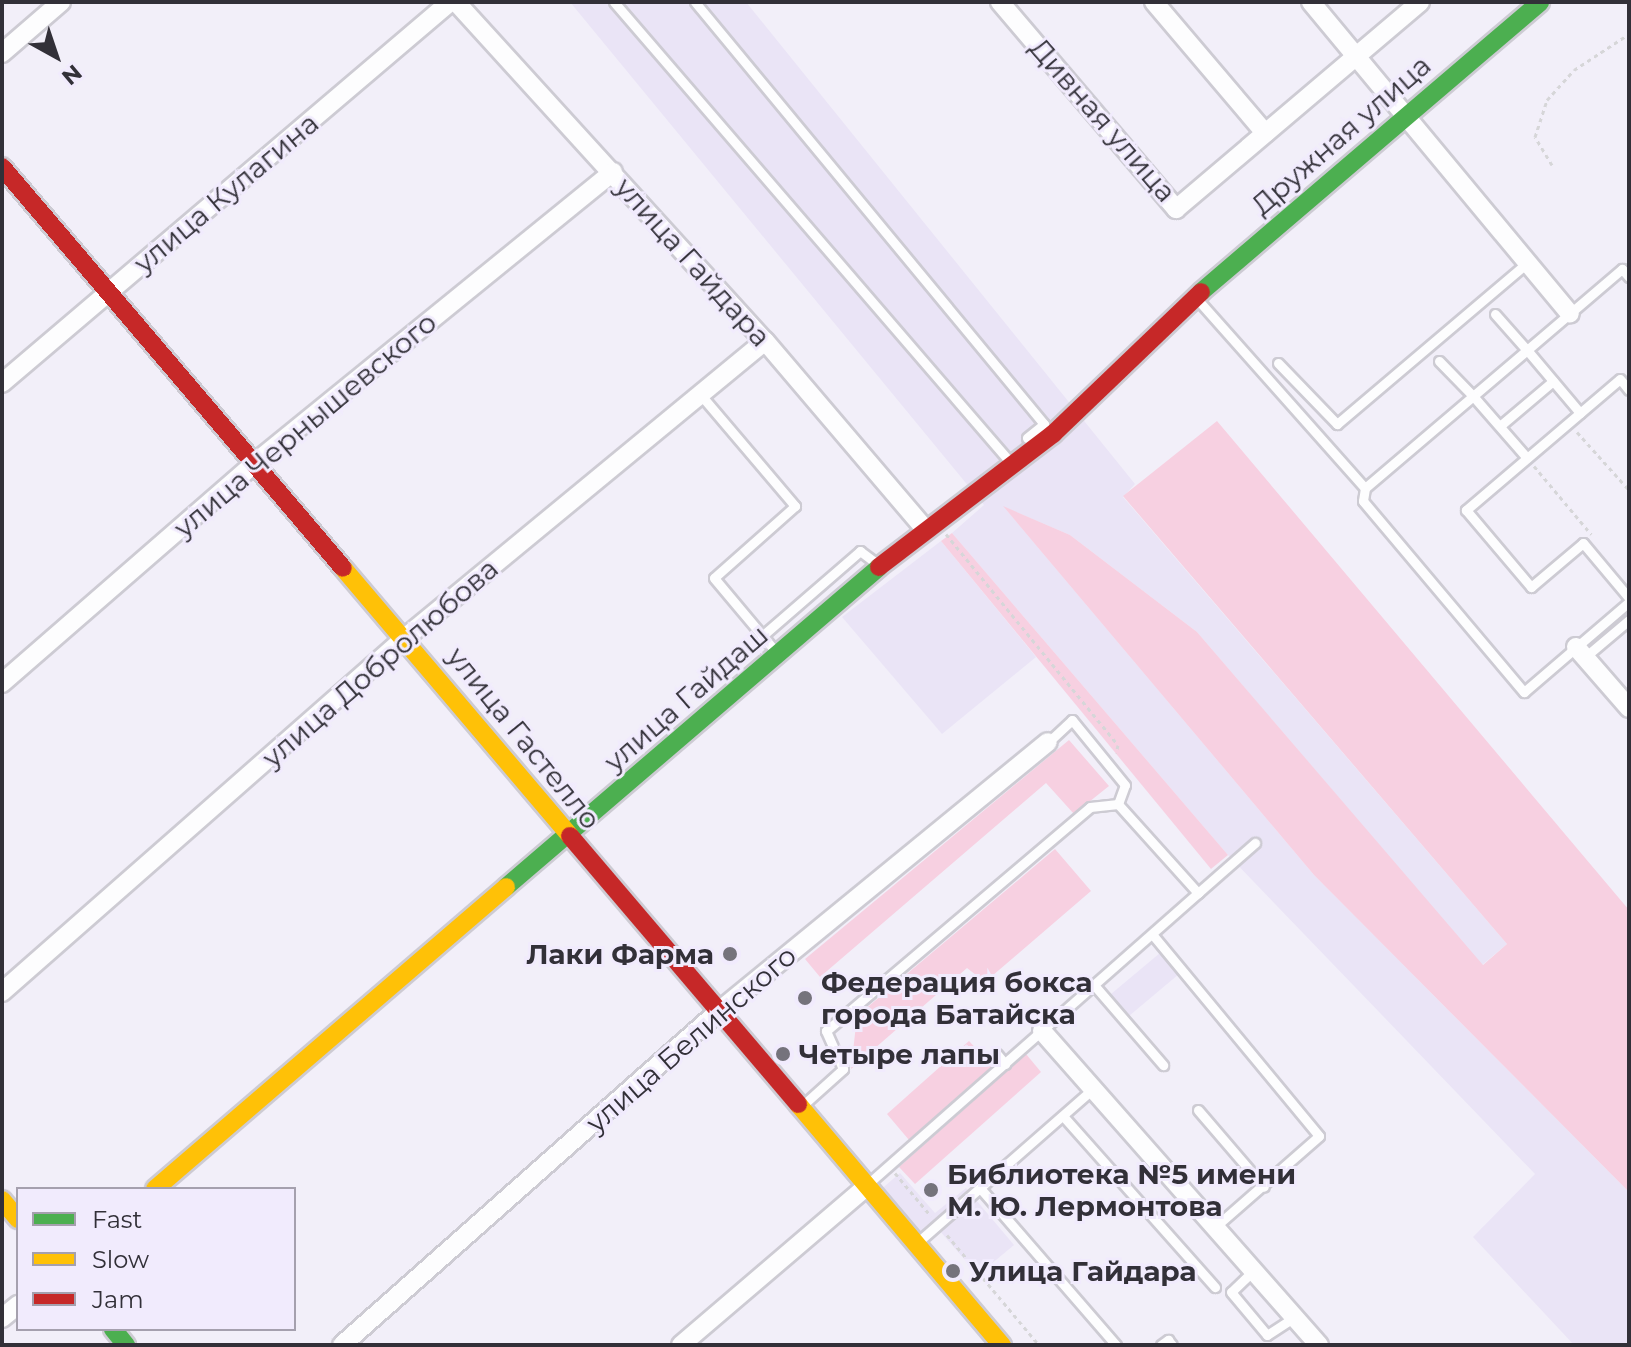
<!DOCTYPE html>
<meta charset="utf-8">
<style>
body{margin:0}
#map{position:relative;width:1631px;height:1347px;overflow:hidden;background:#f2eff9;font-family:Montserrat,sans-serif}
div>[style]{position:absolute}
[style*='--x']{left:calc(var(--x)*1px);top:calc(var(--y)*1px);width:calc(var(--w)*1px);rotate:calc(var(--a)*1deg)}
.built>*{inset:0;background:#eae4f6}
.green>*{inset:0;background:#f7d0e1}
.path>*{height:3px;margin-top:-1.5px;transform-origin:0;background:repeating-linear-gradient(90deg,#d6d6d8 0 4px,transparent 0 8px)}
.roads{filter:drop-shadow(2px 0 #cdcbd3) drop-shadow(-2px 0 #cdcbd3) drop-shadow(0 2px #cdcbd3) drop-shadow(0 -2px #cdcbd3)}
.lane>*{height:9px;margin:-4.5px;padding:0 4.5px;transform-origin:4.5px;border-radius:4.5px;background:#fdfdfe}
.street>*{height:18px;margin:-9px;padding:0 9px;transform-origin:9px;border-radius:9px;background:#fdfdfe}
.fast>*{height:18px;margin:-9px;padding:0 9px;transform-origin:9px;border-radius:9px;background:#4caf50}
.slow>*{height:18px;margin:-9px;padding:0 9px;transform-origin:9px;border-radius:9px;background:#ffc107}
.jam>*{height:18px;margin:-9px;padding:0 9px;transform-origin:9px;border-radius:9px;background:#c62828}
.dots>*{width:22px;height:22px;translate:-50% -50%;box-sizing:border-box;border:4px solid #f1ebfd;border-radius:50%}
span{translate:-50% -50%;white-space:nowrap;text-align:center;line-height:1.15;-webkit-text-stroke:6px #f1ebfd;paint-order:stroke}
.street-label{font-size:28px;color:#323038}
.poi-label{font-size:28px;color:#323038;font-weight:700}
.right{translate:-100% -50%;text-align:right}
.left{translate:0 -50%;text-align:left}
.frame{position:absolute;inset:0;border:4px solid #323038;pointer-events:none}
.legend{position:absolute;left:16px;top:1187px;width:280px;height:144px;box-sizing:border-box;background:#f1ebfd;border:2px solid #a5a0ae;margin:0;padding:10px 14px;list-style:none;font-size:24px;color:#323038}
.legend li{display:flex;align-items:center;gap:16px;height:40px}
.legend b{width:40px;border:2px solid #a5a0ae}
.north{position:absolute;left:16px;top:16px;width:80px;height:80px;-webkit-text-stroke:6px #f1ebfd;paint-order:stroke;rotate:140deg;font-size:22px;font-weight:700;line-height:32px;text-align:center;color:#323038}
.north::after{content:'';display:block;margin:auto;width:28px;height:36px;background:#323038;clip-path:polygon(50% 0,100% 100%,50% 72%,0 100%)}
</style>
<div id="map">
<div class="built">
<div style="clip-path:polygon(570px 2px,746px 2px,1135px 484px,1123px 497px,1507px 944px,1482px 965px,1197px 632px,1070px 535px,1004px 507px,1314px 875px,1629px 1192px,1629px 1345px,1574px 1345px,1473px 1237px,1535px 1174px,1228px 855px,952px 533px,984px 505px)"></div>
<div style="clip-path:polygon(941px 541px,1036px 657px,942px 734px,842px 617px)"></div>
<div style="clip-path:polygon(1160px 953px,1179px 974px,1129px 1016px,1111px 994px)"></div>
<div style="clip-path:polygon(900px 1173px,935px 1213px,966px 1188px,1014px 1245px,978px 1275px,939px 1230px,923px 1243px,878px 1192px)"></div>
</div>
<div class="green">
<div style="clip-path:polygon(1217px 421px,1629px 910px,1629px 1192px,1314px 875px,1003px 506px,1070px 535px,1197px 632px,1483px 965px,1507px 944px,1123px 496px)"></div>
<div style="clip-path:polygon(952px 533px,1228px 855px,1211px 869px,941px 541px)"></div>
<div style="clip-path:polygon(1069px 740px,1109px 786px,1074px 814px,1046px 783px,820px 977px,805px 959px)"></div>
<div style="clip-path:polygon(1055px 849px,1091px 891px,985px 982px,967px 968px,851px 1069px,857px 1016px)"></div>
<div style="clip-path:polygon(969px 1041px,993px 1067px,909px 1140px,887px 1114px)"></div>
<div style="clip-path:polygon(1026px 1054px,1041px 1072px,915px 1184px,899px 1167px)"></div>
</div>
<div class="path">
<div style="--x:1552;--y:165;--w:33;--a:-121"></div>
<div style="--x:1535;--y:137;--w:39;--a:-72"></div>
<div style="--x:1547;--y:100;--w:40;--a:-48"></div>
<div style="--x:1574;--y:70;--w:66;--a:-33.2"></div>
<div style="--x:1577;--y:432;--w:78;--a:48.1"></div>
<div style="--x:1534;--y:466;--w:89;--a:50"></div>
<div style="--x:946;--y:534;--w:272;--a:50.8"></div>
<div style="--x:1118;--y:745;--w:8;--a:104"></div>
<div style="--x:895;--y:1173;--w:56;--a:50.1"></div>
<div style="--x:947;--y:1235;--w:143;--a:50.1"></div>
</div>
<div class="roads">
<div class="lane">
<div style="--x:614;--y:2;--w:608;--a:49.27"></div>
<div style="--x:695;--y:2;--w:548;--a:50.41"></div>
<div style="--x:1044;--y:424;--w:22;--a:141"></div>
<div style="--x:1198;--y:300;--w:251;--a:48.4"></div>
<div style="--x:1365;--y:488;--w:13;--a:99"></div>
<div style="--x:1363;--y:501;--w:250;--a:49.9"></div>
<div style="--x:1524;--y:692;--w:138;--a:-40.6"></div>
<div style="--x:1495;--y:314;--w:48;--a:48.4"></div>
<div style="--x:1527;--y:350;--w:125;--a:-40.5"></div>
<div style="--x:1622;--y:269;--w:11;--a:49"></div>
<div style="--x:1439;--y:361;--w:49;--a:45.8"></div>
<div style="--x:1473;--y:396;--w:71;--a:-40.4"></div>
<div style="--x:1527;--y:350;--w:82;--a:49.9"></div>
<div style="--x:1580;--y:413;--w:150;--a:139.6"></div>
<div style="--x:1466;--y:510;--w:101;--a:49.8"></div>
<div style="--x:1531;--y:587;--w:68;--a:-40.2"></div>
<div style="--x:1583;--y:543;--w:72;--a:50.1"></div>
<div style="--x:1278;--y:363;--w:85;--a:46"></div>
<div style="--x:1337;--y:424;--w:249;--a:-40.3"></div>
<div style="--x:700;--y:394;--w:147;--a:49.7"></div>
<div style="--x:795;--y:506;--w:108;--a:138.4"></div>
<div style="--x:714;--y:578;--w:97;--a:50"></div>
<div style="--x:1580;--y:413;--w:52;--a:-40.4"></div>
<div style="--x:1620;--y:379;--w:14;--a:51"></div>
<div style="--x:1501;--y:425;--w:68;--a:-40.2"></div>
<div style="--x:1365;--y:488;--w:142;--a:-40.4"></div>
<div style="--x:1473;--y:396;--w:82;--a:48.9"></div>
<div style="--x:762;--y:636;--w:130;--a:-40.9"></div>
<div style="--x:860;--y:551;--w:21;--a:37"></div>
<div style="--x:1585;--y:657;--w:57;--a:-40.1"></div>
<div style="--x:1198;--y:893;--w:76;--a:-41.3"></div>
<div style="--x:1152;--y:934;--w:262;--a:50.4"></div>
<div style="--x:1319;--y:1136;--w:138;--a:138.8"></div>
<div style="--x:1094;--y:985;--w:106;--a:49.2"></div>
<div style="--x:997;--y:1054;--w:13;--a:51"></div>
<div style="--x:803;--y:1105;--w:54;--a:-42"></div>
<div style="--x:843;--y:1069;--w:42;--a:-114.1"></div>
<div style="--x:826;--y:1031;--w:346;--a:-40.3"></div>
<div style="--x:1090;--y:807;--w:28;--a:-6"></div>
<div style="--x:1198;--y:1110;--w:101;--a:49.4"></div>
<div style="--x:1063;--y:1116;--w:229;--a:48.4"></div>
<div style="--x:869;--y:1183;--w:439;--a:-41.4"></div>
<div style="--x:1198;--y:893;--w:120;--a:-132"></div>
<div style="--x:1118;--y:804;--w:20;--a:-70"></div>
<div style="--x:1125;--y:785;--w:84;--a:-129.2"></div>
<div style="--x:1072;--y:720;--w:33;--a:137"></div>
<div style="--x:980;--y:1188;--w:208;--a:49.1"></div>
<div style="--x:918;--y:1242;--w:232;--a:-41.2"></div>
<div style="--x:1253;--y:1271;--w:30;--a:136"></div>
<div style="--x:1231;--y:1292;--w:56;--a:50.1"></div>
<div style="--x:1267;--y:1335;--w:33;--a:-33"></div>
<div style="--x:1161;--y:1345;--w:9;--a:-36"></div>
<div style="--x:1168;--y:1340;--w:6;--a:51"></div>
</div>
<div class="street">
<div style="--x:456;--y:2;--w:459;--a:47.7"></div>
<div style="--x:765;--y:341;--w:245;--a:49.6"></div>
<div style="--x:1000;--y:2;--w:272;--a:49.6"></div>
<div style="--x:1176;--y:209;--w:320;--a:-40.3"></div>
<div style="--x:1154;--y:2;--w:172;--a:49.7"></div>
<div style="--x:1311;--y:2;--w:405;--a:50.3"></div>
<div style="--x:2;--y:53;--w:78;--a:-40.8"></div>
<div style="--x:2;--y:383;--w:588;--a:-40.38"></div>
<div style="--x:1576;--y:647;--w:81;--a:49"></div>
<div style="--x:2;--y:683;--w:337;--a:-41"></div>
<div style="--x:256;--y:462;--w:460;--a:-39.1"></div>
<div style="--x:2;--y:992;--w:538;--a:-41.31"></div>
<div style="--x:406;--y:637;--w:465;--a:-39.5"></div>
<div style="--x:1042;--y:1031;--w:419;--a:48.6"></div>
<div style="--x:2;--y:1318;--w:21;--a:-39"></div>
<div style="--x:342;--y:1345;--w:502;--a:-41.53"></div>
<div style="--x:718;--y:1012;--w:426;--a:-39.3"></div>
<div style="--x:681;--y:1345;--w:245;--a:-40.5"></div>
</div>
<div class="fast">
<div style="--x:1201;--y:292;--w:446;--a:-40.5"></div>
<div style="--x:506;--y:887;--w:491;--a:-40.6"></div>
<div style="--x:113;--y:1329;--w:21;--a:51"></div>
</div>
<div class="slow">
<div style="--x:343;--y:568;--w:351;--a:49.7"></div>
<div style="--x:798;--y:1104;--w:316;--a:49.8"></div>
<div style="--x:155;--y:1189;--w:463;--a:-40.7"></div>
<div style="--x:2;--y:1200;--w:25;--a:50"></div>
</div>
<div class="jam">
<div style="--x:2;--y:167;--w:526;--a:49.62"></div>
<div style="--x:879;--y:567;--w:219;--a:-37.4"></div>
<div style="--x:1053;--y:434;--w:205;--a:-43.8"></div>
<div style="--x:570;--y:836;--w:352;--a:49.6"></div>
</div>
</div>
<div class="dots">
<div style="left:730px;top:954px;background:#75737c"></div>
<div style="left:805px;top:998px;background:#75737c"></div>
<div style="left:783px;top:1054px;background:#75737c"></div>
<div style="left:931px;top:1190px;background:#75737c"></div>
<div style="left:953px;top:1271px;background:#75737c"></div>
</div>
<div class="street-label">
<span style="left:1103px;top:120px;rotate:49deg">Дивная улица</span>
<span style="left:1341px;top:135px;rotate:-41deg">Дружная улица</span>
<span style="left:226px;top:193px;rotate:-40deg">улица Кулагина</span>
<span style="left:693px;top:262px;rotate:48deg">улица Гайдара</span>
<span style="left:305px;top:425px;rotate:-40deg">улица Чернышевского</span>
<span style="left:380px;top:663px;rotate:-41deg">улица Добролюбова</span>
<span style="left:686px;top:698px;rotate:-41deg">улица Гайдаш</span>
<span style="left:524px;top:738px;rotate:51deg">улица Гастелло</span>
<span style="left:691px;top:1039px;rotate:-41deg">улица Белинского</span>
</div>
<div class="poi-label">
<span class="right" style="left:714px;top:954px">Лаки Фарма</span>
<span class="left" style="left:821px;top:998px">Федерация бокса<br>города Батайска</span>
<span class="left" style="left:799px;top:1054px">Четыре лапы</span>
<span class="left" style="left:947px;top:1190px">Библиотека №5 имени<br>М. Ю. Лермонтова</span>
<span class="left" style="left:969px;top:1271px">Улица Гайдара</span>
</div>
<div class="frame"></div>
<ul class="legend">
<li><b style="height:10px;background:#4caf50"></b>Fast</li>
<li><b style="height:10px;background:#ffc107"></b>Slow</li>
<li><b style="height:10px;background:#c62828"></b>Jam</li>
</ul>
<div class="north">N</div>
</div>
